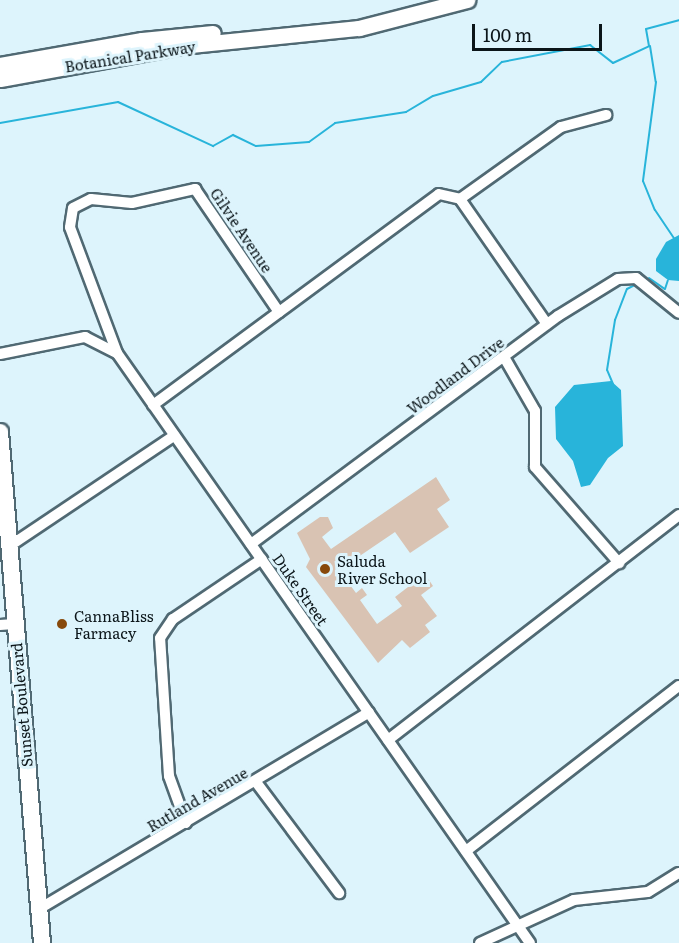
<!DOCTYPE html>
<style>
body{margin:0}
#map{position:relative;width:679px;height:943px;overflow:hidden;background:#ddf4fc;font-family:Literata,serif}
div>[style]{position:absolute}
[style*='--x']{left:calc(var(--x)*1px);top:calc(var(--y)*1px);width:calc(var(--w)*1px);rotate:calc(var(--a)*1deg)}
.water>*{inset:0;background:#28b4da}
.stream>*{height:2px;margin:-1px;padding:0 1px;transform-origin:1px;border-radius:1px;background:#28b4da}
.building>*{inset:0;background:#d9c3b3}
.roads{filter:drop-shadow(2px 0 #506973) drop-shadow(-2px 0 #506973) drop-shadow(0 2px #506973) drop-shadow(0 -2px #506973)}
.street>*{height:10px;margin:-5px;padding:0 5px;transform-origin:5px;border-radius:5px;background:#fff}
.secondary>*{height:15px;margin:-7.5px;padding:0 7.5px;transform-origin:7.5px;border-radius:7.5px;background:#fff}
.primary>*{height:16px;margin:-8px;padding:0 8px;transform-origin:8px;border-radius:8px;background:#fff}
.dots>*{width:16px;height:16px;translate:-50% -50%;box-sizing:border-box;border:3px solid #ddf4fc;border-radius:50%}
span{translate:-50% -50%;white-space:nowrap;text-align:center;line-height:1.15;-webkit-text-stroke:6px #ddf4fc;paint-order:stroke}
.street-label{font-size:15px;color:#0b1519}
.poi-label{font-size:15px;color:#0b1519}
.left{translate:0 -50%;text-align:left}
.scale{position:absolute;left:472px;top:24px;width:130px;height:27px;box-sizing:border-box;border:3px solid #0b1519;border-top:0;padding-left:8px;font-size:18px;line-height:21px;white-space:nowrap;color:#0b1519;-webkit-text-stroke:4px #ddf4fc;paint-order:stroke}
</style>
<div id="map">
<div class="water">
<div style="clip-path:polygon(679px 235px,679px 281px,668px 280px,656px 271px,656px 259px,666px 242px)"></div>
<div style="clip-path:polygon(611px 381px,621px 390px,623px 446px,608px 458px,590px 485px,581px 487px,573px 461px,556px 439px,555px 407px,574px 385px)"></div>
</div>
<div class="stream">
<div style="--x:646;--y:29;--w:34;--a:-15"></div>
<div style="--x:650;--y:46;--w:36;--a:81"></div>
<div style="--x:656;--y:82;--w:100;--a:97.5"></div>
<div style="--x:643;--y:181;--w:31;--a:68"></div>
<div style="--x:655;--y:210;--w:34;--a:56"></div>
<div style="--x:0;--y:123;--w:120;--a:-10.1"></div>
<div style="--x:118;--y:102;--w:105;--a:24.9"></div>
<div style="--x:213;--y:146;--w:23;--a:-29"></div>
<div style="--x:233;--y:135;--w:25;--a:26"></div>
<div style="--x:256;--y:146;--w:53;--a:-4.3"></div>
<div style="--x:309;--y:142;--w:32;--a:-36"></div>
<div style="--x:335;--y:123;--w:72;--a:-8.8"></div>
<div style="--x:406;--y:112;--w:31;--a:-31"></div>
<div style="--x:433;--y:96;--w:50;--a:-16.3"></div>
<div style="--x:481;--y:82;--w:29;--a:-44"></div>
<div style="--x:502;--y:62;--w:90;--a:-10.9"></div>
<div style="--x:590;--y:45;--w:29;--a:38"></div>
<div style="--x:613;--y:63;--w:40;--a:-25"></div>
<div style="--x:649;--y:46;--w:17;--a:-100"></div>
<div style="--x:649;--y:278;--w:19;--a:35"></div>
<div style="--x:665;--y:289;--w:9;--a:-72"></div>
<div style="--x:613;--y:384;--w:15;--a:-113"></div>
<div style="--x:607;--y:370;--w:51;--a:-80.9"></div>
<div style="--x:615;--y:320;--w:33;--a:-69"></div>
<div style="--x:627;--y:289;--w:9;--a:-27"></div>
</div>
<div class="building">
<div style="clip-path:polygon(436px 477px,450px 500px,437px 509px,449px 527px,410px 553px,395px 532px,339px 570px,356px 593px,362px 588px,367px 595px,360px 600px,377px 624px,402px 606px,395px 597px,425px 574px,433px 586px,421px 595px,437px 616px,425px 625px,430px 632px,410px 648px,402px 640px,378px 663px,306px 567px,310px 559px,297px 533px,320px 517px,328px 517px,333px 528px,322px 537px,331px 549px)"></div>
</div>
<div class="roads">
<div class="street">
<div style="--x:460;--y:199;--w:124;--a:-35.5"></div>
<div style="--x:561;--y:127;--w:47;--a:-14.9"></div>
<div style="--x:117;--y:353;--w:134;--a:-110.5"></div>
<div style="--x:70;--y:227;--w:19;--a:-81"></div>
<div style="--x:73;--y:208;--w:20;--a:-27"></div>
<div style="--x:91;--y:199;--w:41;--a:5.6"></div>
<div style="--x:132;--y:203;--w:65;--a:-12.5"></div>
<div style="--x:195;--y:189;--w:149;--a:55.7"></div>
<div style="--x:0;--y:354;--w:87;--a:-11.3"></div>
<div style="--x:85;--y:337;--w:36;--a:27"></div>
<div style="--x:117;--y:353;--w:720;--a:55.01"></div>
<div style="--x:504;--y:357;--w:62;--a:60.1"></div>
<div style="--x:535;--y:411;--w:56;--a:90"></div>
<div style="--x:535;--y:467;--w:128;--a:48.8"></div>
<div style="--x:153;--y:405;--w:355;--a:-36.4"></div>
<div style="--x:439;--y:194;--w:22;--a:13"></div>
<div style="--x:460;--y:199;--w:152;--a:55.2"></div>
<div style="--x:251;--y:544;--w:382;--a:-36.6"></div>
<div style="--x:558;--y:316;--w:70;--a:-31.7"></div>
<div style="--x:618;--y:279;--w:18;--a:-3"></div>
<div style="--x:636;--y:278;--w:55;--a:39.1"></div>
<div style="--x:8;--y:547;--w:200;--a:-33.8"></div>
<div style="--x:0;--y:625;--w:14;--a:-4"></div>
<div style="--x:388;--y:740;--w:368;--a:-37.7"></div>
<div style="--x:256;--y:782;--w:139;--a:53.2"></div>
<div style="--x:186;--y:823;--w:50;--a:-109.9"></div>
<div style="--x:169;--y:776;--w:138;--a:-93.7"></div>
<div style="--x:160;--y:638;--w:23;--a:-56"></div>
<div style="--x:173;--y:619;--w:107;--a:-34"></div>
<div style="--x:466;--y:851;--w:269;--a:-37.8"></div>
<div style="--x:39;--y:909;--w:384;--a:-30.8"></div>
<div style="--x:480;--y:943;--w:103;--a:-24.6"></div>
<div style="--x:574;--y:900;--w:74;--a:-6.2"></div>
<div style="--x:648;--y:892;--w:36;--a:-32"></div>
</div>
<div class="secondary">
<div style="--x:0;--y:65;--w:144;--a:-10"></div>
<div style="--x:142;--y:40;--w:71;--a:-5.6"></div>
<div style="--x:0;--y:79;--w:184;--a:-10.3"></div>
<div style="--x:181;--y:46;--w:179;--a:-5.8"></div>
<div style="--x:359;--y:28;--w:112;--a:-14.5"></div>
</div>
<div class="primary">
<div style="--x:0;--y:432;--w:513;--a:85.3"></div>
</div>
</div>
<div class="dots">
<div style="left:325px;top:569px;background:#87490b"></div>
<div style="left:62px;top:624px;background:#87490b"></div>
</div>
<div class="street-label">
<span style="left:130px;top:56px;rotate:-9deg">Botanical Parkway</span>
<span style="left:242px;top:230px;rotate:56deg">Gilvie Avenue</span>
<span style="left:455px;top:375px;rotate:-37deg">Woodland Drive</span>
<span style="left:301px;top:589px;rotate:55deg">Duke Street</span>
<span style="left:21px;top:705px;rotate:-95deg">Sunset Boulevard</span>
<span style="left:197px;top:799px;rotate:-30deg">Rutland Avenue</span>
</div>
<div class="poi-label">
<span class="left" style="left:337px;top:569px">Saluda<br>River School</span>
<span class="left" style="left:74px;top:624px">CannaBliss<br>Farmacy</span>
</div>
<div class="scale">100 m</div>
</div>
